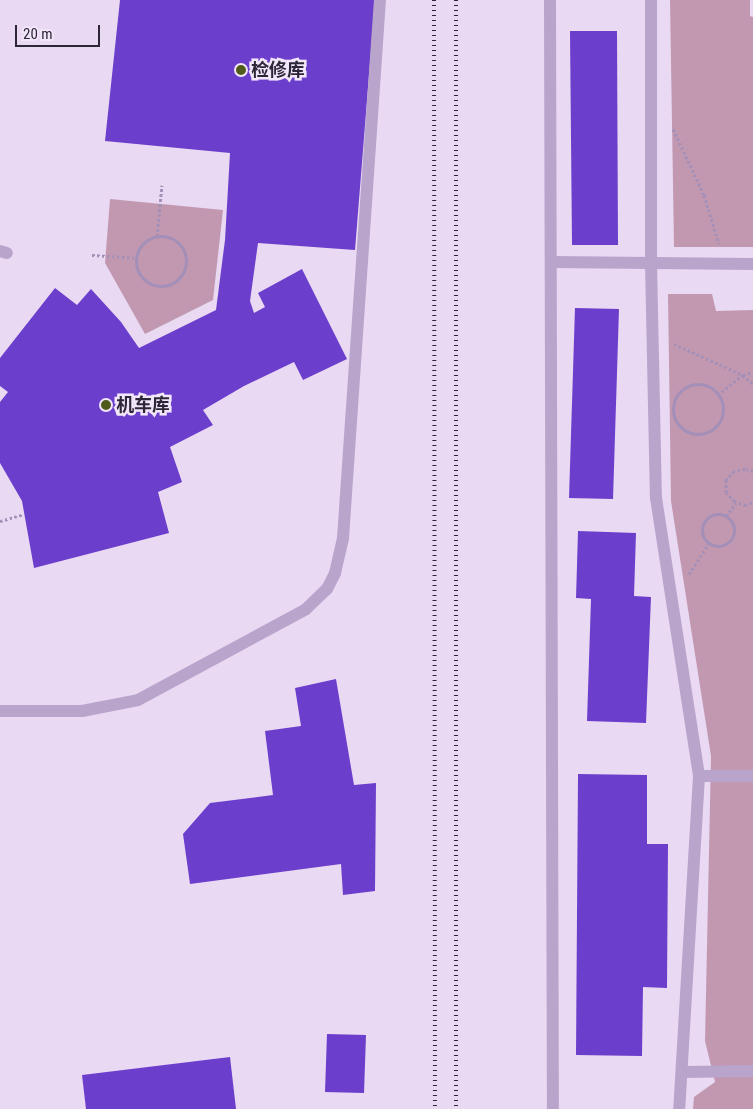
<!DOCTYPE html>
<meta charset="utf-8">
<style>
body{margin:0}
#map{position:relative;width:753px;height:1109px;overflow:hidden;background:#e9d9f3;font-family:"Roboto Condensed","Noto Sans SC",sans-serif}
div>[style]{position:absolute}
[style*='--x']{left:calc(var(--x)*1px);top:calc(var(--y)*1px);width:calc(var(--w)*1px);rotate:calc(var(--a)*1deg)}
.green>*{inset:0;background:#c298b1}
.building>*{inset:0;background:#6c3ecc}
.path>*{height:3px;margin-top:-1.5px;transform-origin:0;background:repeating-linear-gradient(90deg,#a38fb7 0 2.5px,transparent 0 5px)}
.path>.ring{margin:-1.5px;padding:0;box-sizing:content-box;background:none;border:3px solid #a38fb7;border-radius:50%}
.minor>*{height:12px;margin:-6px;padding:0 6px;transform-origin:6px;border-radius:6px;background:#b9a4cb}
.rail>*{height:4px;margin-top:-2px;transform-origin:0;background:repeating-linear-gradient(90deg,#2d2636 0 1px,transparent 0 5px)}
.dots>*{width:14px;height:14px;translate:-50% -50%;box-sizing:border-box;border:2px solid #f2e6fa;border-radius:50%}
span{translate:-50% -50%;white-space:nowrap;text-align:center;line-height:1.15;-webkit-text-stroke:5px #f2e6fa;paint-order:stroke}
.poi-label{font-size:18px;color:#2d2636;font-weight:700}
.left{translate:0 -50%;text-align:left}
.scale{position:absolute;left:15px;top:25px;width:85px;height:22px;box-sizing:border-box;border:2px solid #2d2636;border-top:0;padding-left:6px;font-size:15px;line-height:18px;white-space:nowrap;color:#2d2636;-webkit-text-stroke:4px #f2e6fa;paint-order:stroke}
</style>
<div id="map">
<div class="green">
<div style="clip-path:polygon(670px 0,750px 0,750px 16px,753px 17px,753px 247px,674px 247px)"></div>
<div style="clip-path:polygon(110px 199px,223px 210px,213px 300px,145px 334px,105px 263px)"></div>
<div style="clip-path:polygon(668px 294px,712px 294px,716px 311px,753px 310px,753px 1109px,693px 1109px,694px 1097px,715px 1082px,705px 1041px,711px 756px,671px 501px)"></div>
</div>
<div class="building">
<div style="clip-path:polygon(120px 0,375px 0,355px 250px,258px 243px,250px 301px,254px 313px,265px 307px,258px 293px,302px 269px,347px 359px,303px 380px,294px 362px,244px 386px,203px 410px,213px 425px,170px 447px,182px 482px,158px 492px,169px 533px,34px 568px,22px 501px,0 463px,0 402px,8px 392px,0 386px,0 358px,55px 288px,77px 305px,91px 289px,121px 322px,139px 348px,216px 310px,225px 240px,230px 153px,105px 141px)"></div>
<div style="clip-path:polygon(570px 31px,617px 31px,618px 245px,572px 245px)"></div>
<div style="clip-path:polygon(575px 308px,619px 309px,613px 499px,569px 498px)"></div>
<div style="clip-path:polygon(578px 531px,636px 533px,634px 596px,651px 597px,646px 723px,587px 721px,591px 599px,576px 598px)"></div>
<div style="clip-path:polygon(336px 679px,354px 785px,376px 783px,375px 891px,343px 895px,341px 864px,190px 884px,183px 834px,210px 803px,273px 795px,265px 731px,301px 726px,295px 688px)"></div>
<div style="clip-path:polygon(578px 774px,647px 775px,647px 844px,668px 844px,667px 988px,643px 987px,642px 1056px,576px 1055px)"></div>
<div style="clip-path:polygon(327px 1034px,366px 1035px,364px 1093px,325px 1092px)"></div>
<div style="clip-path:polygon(230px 1057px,236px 1109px,86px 1109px,82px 1075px)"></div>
</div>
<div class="path">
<div style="--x:673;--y:129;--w:73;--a:64.8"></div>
<div style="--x:704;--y:195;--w:51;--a:73"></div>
<div style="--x:157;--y:236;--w:51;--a:-84.4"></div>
<div class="ring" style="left:136px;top:236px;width:47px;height:47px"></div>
<div style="--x:92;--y:255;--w:45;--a:3.8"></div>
<div style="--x:674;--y:344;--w:76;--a:24.2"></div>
<div style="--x:743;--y:375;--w:13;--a:42"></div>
<div class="ring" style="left:673px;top:384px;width:47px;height:47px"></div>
<div style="--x:718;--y:395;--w:32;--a:-39"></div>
<div style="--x:743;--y:375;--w:10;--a:-17"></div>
<div style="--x:753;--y:471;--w:8;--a:-166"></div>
<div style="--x:745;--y:469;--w:11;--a:170"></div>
<div style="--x:734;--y:471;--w:12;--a:132"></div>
<div style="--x:726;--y:480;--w:12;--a:90"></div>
<div style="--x:726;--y:492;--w:12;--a:48"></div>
<div style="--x:734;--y:501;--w:12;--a:20"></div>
<div style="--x:745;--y:505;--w:9;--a:-21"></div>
<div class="ring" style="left:702px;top:514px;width:29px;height:29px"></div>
<div style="--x:726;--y:516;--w:16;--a:-52"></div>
<div style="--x:0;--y:521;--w:25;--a:-16"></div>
<div style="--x:689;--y:574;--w:37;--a:-57"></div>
</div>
<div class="minor">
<div style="--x:550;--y:0;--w:1109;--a:89.85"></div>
<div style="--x:651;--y:0;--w:263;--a:90"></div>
<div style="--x:651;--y:263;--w:235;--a:88.8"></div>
<div style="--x:656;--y:498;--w:281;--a:81.2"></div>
<div style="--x:699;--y:776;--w:334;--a:93.4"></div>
<div style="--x:0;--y:251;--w:7;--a:16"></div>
<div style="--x:551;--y:262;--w:202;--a:0.6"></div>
<div style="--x:0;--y:711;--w:82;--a:0"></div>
<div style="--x:82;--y:711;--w:57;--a:-11.1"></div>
<div style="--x:138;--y:700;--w:191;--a:-28.4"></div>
<div style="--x:306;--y:609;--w:29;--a:-44"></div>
<div style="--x:327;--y:589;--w:18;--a:-63"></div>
<div style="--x:335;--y:573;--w:36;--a:-77"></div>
<div style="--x:343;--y:538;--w:539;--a:-86.07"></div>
<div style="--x:699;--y:776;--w:54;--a:0"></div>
<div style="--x:683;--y:1072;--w:70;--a:-0.8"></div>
</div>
<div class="rail">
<div style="--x:434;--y:0;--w:1109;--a:89.95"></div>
<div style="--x:456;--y:0;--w:1109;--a:90"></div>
</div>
<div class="dots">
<div style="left:241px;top:70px;background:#505a1a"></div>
<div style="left:106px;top:405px;background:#505a1a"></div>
</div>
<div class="poi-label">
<span class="left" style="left:251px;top:70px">检修库</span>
<span class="left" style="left:116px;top:405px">机车库</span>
</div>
<div class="scale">20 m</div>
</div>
